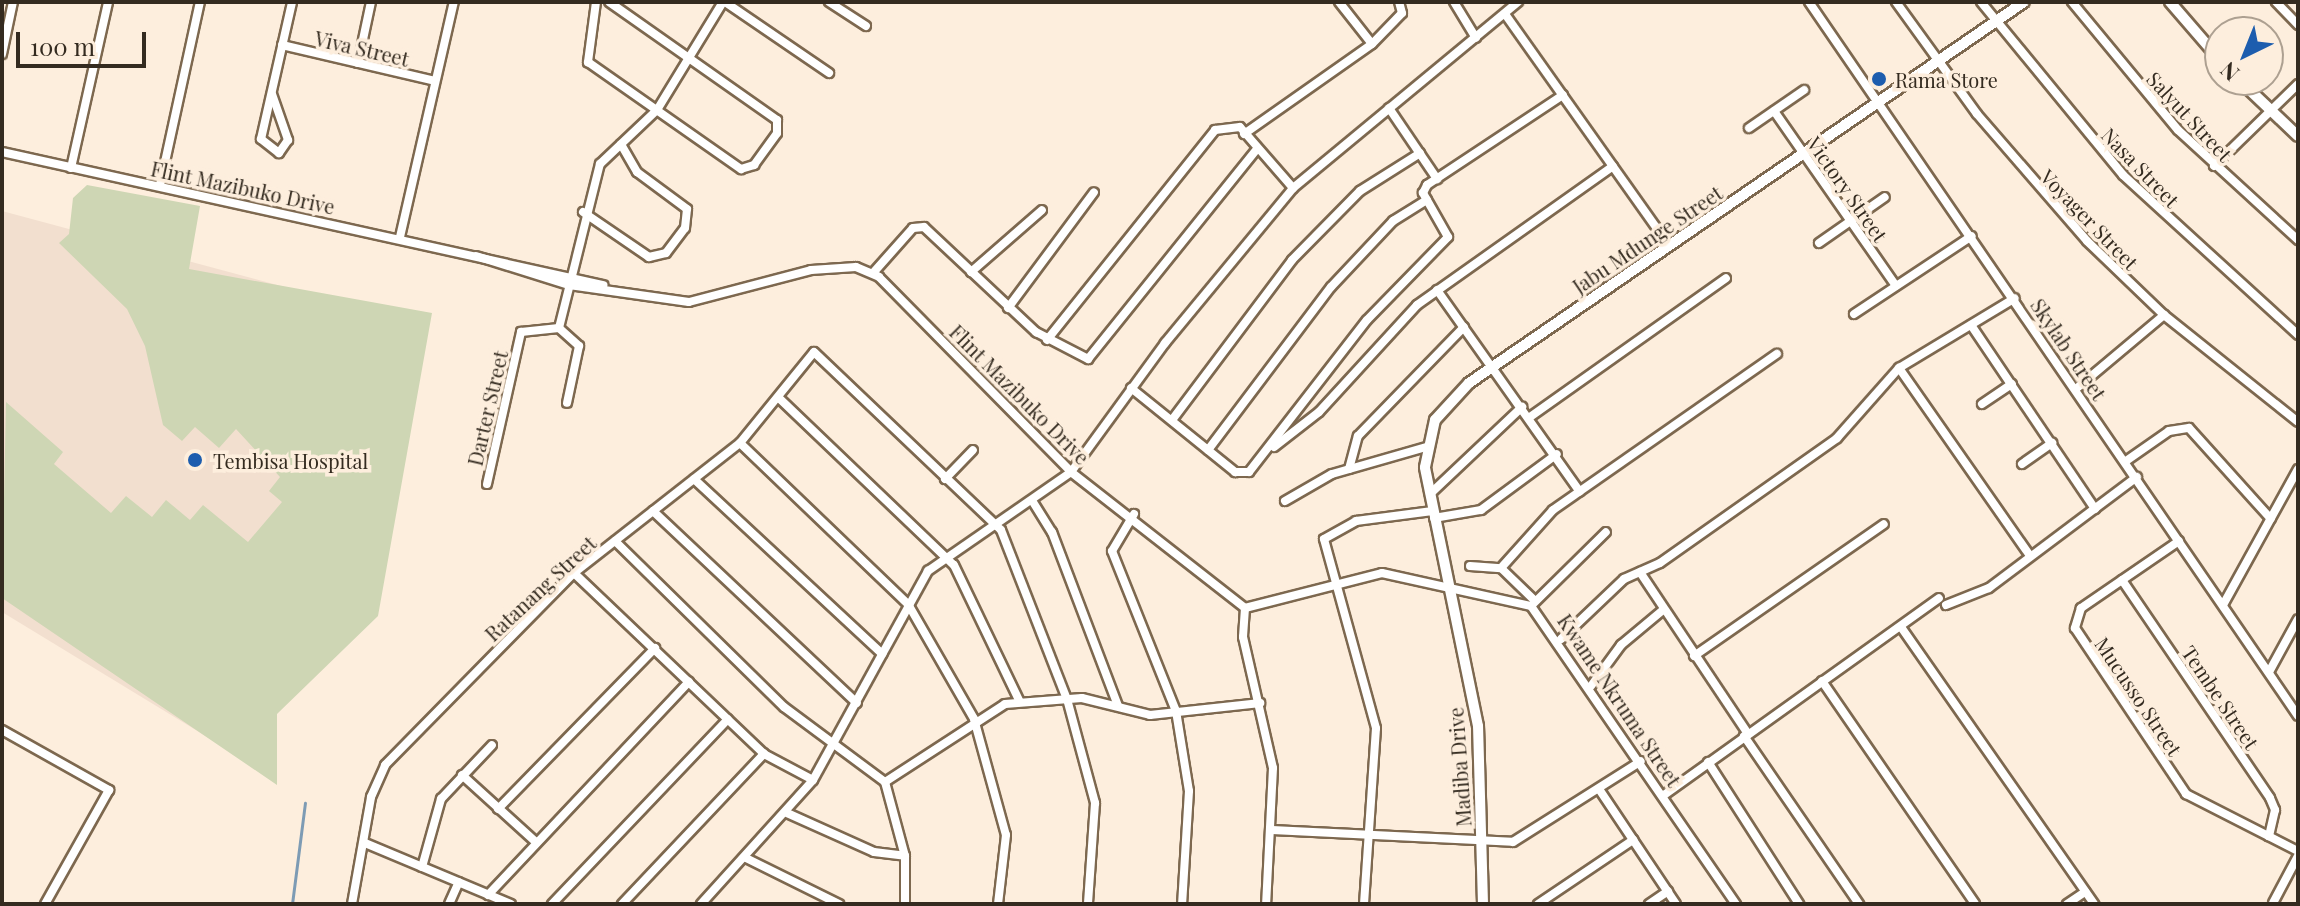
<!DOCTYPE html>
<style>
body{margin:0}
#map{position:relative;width:2300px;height:906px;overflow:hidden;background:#fdeedd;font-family:"Playfair Display",serif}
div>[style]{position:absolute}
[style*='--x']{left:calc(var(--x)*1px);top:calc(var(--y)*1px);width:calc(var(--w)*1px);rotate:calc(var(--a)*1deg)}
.medical>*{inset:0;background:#f2dfcf}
.green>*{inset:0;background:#ced6b4}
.stream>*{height:3px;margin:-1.5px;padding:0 1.5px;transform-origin:1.5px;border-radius:1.5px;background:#7d9bb4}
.roads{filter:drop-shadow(2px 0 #7d684f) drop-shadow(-2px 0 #7d684f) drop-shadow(0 2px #7d684f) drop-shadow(0 -2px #7d684f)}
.minor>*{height:8px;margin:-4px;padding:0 4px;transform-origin:4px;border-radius:4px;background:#fff}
.tertiary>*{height:10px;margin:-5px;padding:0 5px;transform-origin:5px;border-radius:5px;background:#fff}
.dots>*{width:22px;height:22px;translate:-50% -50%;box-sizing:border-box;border:4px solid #fdeedd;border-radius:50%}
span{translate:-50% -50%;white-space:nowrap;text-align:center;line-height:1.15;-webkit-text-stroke:7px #fdeedd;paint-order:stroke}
.street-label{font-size:20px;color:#342b20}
.poi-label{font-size:20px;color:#342b20}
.left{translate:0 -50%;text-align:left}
.frame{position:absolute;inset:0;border:4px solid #342b20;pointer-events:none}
.north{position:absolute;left:2204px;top:16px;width:80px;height:80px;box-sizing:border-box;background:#fdeedd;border:2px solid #ada091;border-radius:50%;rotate:223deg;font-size:22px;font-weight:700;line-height:32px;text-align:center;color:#342b20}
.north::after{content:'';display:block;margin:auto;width:28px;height:36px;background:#1d5dae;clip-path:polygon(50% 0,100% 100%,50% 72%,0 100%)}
.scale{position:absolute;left:16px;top:32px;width:130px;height:36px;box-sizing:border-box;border:4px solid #342b20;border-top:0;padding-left:10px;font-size:24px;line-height:28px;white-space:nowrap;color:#342b20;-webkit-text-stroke:6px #fdeedd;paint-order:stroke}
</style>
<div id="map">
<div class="medical">
<div style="clip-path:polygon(2px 211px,415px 322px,222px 746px,2px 612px)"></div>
</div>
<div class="green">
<div style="clip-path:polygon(87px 185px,200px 206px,189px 269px,432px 313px,378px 616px,277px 714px,277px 785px,2px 598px,6px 402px,63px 452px,54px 464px,111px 513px,126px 496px,152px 517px,166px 500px,190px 520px,203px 505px,248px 542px,282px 502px,269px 491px,280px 477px,236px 429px,219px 448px,195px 427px,182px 441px,163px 425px,145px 346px,127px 309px,59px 243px,69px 234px,73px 198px)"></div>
</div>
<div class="stream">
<div style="--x:292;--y:904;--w:102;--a:-82.7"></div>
</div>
<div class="roads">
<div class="minor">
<div style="--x:596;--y:2;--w:61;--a:97.6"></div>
<div style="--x:588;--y:62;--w:187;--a:35"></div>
<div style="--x:741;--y:169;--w:14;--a:-17"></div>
<div style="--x:754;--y:165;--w:39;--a:-54"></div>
<div style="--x:777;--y:133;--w:13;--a:-90"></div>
<div style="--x:777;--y:120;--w:205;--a:-144.9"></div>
<div style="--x:725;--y:2;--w:126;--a:34.3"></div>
<div style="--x:829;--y:2;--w:44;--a:33"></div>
<div style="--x:1339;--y:2;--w:53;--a:51.8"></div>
<div style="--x:1454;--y:2;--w:42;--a:58.6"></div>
<div style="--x:1809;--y:2;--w:865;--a:55.59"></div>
<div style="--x:1896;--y:2;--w:138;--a:54.1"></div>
<div style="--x:1977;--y:114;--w:168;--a:49.1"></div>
<div style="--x:2087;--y:241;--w:107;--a:43.9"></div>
<div style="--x:2164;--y:315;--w:171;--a:38.6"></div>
<div style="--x:1981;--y:2;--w:224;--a:50.6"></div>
<div style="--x:2123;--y:175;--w:237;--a:42.4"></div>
<div style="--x:2072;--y:2;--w:166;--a:50.4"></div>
<div style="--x:2178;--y:130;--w:163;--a:42.5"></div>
<div style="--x:2276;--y:2;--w:32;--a:46"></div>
<div style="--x:1505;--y:14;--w:284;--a:54.7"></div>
<div style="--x:282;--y:45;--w:157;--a:13.2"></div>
<div style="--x:2;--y:54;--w:53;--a:-78.1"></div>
<div style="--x:358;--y:63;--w:62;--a:-78"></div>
<div style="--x:272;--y:94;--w:49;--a:70.8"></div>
<div style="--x:288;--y:140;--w:16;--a:125"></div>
<div style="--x:279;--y:153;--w:23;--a:-142"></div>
<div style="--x:261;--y:139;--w:140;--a:-77.2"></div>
<div style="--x:1389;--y:108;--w:86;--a:55.9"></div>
<div style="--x:1774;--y:111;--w:213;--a:55.1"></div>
<div style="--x:1749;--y:128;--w:67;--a:-34.6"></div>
<div style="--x:1244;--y:134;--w:156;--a:-35.1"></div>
<div style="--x:1372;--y:44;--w:43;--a:-45.9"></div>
<div style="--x:1402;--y:13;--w:11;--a:-105"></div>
<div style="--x:2;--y:152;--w:616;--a:12.48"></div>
<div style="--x:2214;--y:166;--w:117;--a:-44.3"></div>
<div style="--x:71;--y:168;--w:170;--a:-77.4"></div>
<div style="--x:160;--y:185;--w:187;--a:-77.7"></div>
<div style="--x:583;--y:212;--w:80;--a:34.3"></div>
<div style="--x:649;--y:257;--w:17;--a:-13"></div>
<div style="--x:666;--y:253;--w:31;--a:-53"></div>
<div style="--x:685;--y:228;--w:19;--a:-84"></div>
<div style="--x:687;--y:209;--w:62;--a:-143.5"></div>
<div style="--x:637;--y:172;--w:32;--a:-120"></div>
<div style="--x:400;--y:237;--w:241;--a:-77.1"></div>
<div style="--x:1819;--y:243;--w:80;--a:-34.9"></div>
<div style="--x:476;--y:256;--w:97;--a:17.3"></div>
<div style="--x:569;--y:285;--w:121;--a:8.1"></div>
<div style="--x:689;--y:302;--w:126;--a:-14.7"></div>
<div style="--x:811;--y:270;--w:45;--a:-3.8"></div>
<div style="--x:856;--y:267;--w:25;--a:23"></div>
<div style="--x:879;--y:277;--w:274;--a:45.4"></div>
<div style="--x:1071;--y:472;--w:221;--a:38"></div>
<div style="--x:1245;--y:608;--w:29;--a:94"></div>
<div style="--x:1243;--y:637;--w:134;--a:77.1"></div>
<div style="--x:1273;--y:768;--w:136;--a:92.9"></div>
<div style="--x:971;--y:272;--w:94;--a:-41.1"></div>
<div style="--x:873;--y:273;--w:60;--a:-48.4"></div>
<div style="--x:913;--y:228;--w:11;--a:-5"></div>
<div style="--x:924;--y:227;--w:154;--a:43.2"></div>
<div style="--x:1036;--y:332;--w:59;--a:27.4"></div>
<div style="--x:1088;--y:359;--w:268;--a:-51.2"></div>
<div style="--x:1437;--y:290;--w:247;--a:54.7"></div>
<div style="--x:1008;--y:308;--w:144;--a:-53.4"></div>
<div style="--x:1854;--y:314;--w:141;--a:-33.5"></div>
<div style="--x:1971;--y:325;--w:222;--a:56"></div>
<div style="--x:559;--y:328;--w:27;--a:42"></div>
<div style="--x:579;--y:346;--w:58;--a:101.9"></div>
<div style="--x:1047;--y:340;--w:269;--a:-51.3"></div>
<div style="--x:1215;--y:130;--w:25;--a:-7"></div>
<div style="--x:1240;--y:127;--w:81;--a:49"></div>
<div style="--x:1899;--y:368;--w:229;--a:55.1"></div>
<div style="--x:1131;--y:388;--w:134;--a:38.9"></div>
<div style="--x:1235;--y:472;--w:14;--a:0"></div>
<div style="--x:1249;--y:472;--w:192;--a:-52.2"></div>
<div style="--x:1367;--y:320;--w:116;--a:-45.7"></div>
<div style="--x:1448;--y:237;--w:51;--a:-119.6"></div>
<div style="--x:1423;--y:193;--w:9;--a:-63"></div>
<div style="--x:1427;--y:185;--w:163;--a:-33.5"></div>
<div style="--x:2077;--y:388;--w:114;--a:-40"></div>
<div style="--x:780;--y:399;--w:240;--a:43.7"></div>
<div style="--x:954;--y:565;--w:152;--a:64.3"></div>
<div style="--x:1982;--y:404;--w:36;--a:-34"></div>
<div style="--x:1530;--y:417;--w:240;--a:-35.3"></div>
<div style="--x:1172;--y:420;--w:200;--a:-53.1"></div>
<div style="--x:1292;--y:260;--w:97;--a:-45.4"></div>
<div style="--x:1360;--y:191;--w:71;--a:-32.3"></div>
<div style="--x:740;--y:443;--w:233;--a:43.8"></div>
<div style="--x:908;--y:604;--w:133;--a:60.1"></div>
<div style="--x:974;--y:719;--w:120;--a:74.6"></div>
<div style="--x:1006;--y:835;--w:69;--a:96.6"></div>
<div style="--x:1274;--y:447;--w:57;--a:-37.9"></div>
<div style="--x:1319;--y:412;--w:145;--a:-47.5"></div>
<div style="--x:1417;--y:305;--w:240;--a:-35.3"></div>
<div style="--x:1208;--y:450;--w:204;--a:-53"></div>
<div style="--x:1331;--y:287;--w:91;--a:-46.8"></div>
<div style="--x:1393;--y:221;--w:40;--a:-32"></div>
<div style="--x:2126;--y:461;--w:52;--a:-34.9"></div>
<div style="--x:2169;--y:431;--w:20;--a:-9"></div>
<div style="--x:2189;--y:428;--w:122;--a:48"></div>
<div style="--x:2022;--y:464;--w:37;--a:-35"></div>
<div style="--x:1349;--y:469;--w:34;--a:-75"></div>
<div style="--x:1358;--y:436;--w:152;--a:-45.8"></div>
<div style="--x:694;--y:479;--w:257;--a:42.9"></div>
<div style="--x:945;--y:479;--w:40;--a:-46"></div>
<div style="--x:487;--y:484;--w:156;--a:-77.4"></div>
<div style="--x:521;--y:332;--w:38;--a:-6"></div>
<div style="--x:559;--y:328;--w:169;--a:-76"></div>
<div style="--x:600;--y:164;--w:79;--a:-43.5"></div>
<div style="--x:657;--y:110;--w:127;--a:-58.6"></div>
<div style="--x:1430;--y:494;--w:127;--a:-43.4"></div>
<div style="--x:1285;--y:501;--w:54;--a:-29.9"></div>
<div style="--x:1332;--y:474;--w:98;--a:-16"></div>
<div style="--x:1033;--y:502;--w:36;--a:58"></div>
<div style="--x:1052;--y:532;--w:186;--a:69.2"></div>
<div style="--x:653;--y:511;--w:280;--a:43.3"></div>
<div style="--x:1134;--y:514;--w:43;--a:120.7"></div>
<div style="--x:1112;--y:551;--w:172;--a:68.2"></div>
<div style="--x:1176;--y:711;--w:81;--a:80.8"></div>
<div style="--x:1189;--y:791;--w:113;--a:93.5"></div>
<div style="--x:1434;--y:518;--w:48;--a:-9.7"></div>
<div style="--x:1481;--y:510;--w:94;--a:-36.4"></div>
<div style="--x:615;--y:541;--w:237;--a:44.5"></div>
<div style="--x:784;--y:707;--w:126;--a:36.6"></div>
<div style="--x:885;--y:782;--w:77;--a:74.9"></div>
<div style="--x:905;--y:856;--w:48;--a:90"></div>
<div style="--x:2179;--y:541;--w:119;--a:145.6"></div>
<div style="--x:2081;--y:608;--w:21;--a:107"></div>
<div style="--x:2075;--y:628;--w:200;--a:56.2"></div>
<div style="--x:2186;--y:794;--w:126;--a:27"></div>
<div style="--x:1470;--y:566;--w:31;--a:4"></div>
<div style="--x:1501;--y:568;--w:47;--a:44.1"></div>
<div style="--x:1501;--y:568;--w:78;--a:-48.1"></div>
<div style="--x:1553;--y:510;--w:273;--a:-34.9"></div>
<div style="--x:1640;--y:572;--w:195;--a:56.3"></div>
<div style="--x:574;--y:573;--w:262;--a:43.6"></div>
<div style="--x:764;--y:754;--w:55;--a:28"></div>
<div style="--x:2122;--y:580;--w:263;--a:55.8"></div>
<div style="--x:2270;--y:798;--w:13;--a:67"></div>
<div style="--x:2275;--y:810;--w:27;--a:103"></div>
<div style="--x:1946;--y:605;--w:46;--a:-21.6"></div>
<div style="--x:1989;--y:588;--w:185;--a:-36.9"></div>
<div style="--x:2223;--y:605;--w:155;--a:-61.1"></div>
<div style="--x:1531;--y:606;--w:105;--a:-44.6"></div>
<div style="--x:1245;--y:608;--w:141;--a:-14.3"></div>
<div style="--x:1382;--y:573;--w:153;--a:12.5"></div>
<div style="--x:1531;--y:606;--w:362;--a:55.5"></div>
<div style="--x:1901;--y:627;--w:338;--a:55.1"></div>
<div style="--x:1561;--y:639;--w:87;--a:-43.6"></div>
<div style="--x:1624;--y:579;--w:39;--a:-24"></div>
<div style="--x:1660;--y:563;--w:217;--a:-35.2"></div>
<div style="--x:1837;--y:438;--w:94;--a:-48.5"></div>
<div style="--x:1899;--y:368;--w:135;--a:-31.1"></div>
<div style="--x:1694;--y:656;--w:231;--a:-34.8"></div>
<div style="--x:2269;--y:672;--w:60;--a:-61.3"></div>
<div style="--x:1822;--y:681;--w:270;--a:55.5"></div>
<div style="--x:1591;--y:686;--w:51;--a:-53.8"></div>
<div style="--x:1621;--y:645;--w:55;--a:-39.8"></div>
<div style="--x:2;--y:730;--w:123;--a:29.3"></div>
<div style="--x:109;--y:790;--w:131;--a:119.3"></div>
<div style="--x:1744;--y:736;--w:204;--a:55.6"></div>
<div style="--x:1708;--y:762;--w:169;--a:57.3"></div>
<div style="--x:462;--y:775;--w:100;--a:42.2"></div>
<div style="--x:885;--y:782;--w:143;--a:-33"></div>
<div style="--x:1005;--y:704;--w:77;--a:-4.5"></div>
<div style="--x:1082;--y:698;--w:70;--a:14"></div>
<div style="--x:1150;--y:715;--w:111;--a:-6.2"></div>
<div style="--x:1599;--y:789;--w:138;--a:56.2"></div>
<div style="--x:1664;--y:795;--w:338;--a:-35.6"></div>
<div style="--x:498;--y:809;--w:225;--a:-45.7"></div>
<div style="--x:787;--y:813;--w:95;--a:24.1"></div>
<div style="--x:874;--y:852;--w:31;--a:7"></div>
<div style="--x:1271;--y:830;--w:242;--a:2.8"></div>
<div style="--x:1513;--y:842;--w:151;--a:-32.3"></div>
<div style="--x:365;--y:843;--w:158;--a:22.7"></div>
<div style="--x:746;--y:858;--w:104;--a:26.3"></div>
<div style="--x:422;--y:867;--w:71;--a:-74.4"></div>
<div style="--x:441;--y:799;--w:74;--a:-46.6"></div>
<div style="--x:488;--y:895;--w:293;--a:-46.7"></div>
<div style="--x:2273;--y:903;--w:53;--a:-62"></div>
<div style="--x:352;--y:904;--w:109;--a:-79.9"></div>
<div style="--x:371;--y:797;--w:35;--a:-66"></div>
<div style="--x:385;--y:765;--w:269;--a:-45.5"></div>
<div style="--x:574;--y:573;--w:211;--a:-38.1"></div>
<div style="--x:740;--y:443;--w:117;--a:-50.9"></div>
<div style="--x:814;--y:352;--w:258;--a:43.6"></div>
<div style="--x:1001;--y:530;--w:181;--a:68.7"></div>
<div style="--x:1067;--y:699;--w:108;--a:74.9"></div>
<div style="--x:1095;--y:803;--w:101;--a:94"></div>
<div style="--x:449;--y:904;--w:24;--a:-66"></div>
<div style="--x:552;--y:904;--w:255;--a:-46.4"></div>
<div style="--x:622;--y:904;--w:207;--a:-46.6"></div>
<div style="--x:701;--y:904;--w:167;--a:-47.9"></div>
<div style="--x:813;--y:780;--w:239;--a:-61.2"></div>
<div style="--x:928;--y:571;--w:174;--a:-34.7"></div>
<div style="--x:1071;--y:472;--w:160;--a:-53.9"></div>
<div style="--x:1165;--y:343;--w:201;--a:-50.4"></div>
<div style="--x:1293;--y:188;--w:292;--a:-39.6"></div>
<div style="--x:1364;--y:904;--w:176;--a:-86.1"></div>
<div style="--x:1376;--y:728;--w:196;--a:-105.4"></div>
<div style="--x:1324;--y:539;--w:37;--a:-29"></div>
<div style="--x:1356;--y:521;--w:77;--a:-7.5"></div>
<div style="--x:1538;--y:904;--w:115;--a:-34"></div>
<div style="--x:1649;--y:904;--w:23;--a:-34"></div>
<div style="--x:2067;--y:904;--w:22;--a:-34"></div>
</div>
<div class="tertiary">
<div style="--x:2170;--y:2;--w:77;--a:49.2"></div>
<div style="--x:2239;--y:80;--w:81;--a:43.5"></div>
<div style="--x:1483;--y:904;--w:178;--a:-91.6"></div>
<div style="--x:1478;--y:726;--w:264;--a:-101.6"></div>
<div style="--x:1425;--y:467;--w:48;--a:-78"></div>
<div style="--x:1435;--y:420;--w:50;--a:-47.4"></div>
<div style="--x:1469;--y:383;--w:673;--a:-34.47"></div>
</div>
</div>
<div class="dots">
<div style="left:1879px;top:79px;background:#1d5dae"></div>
<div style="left:195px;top:460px;background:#1d5dae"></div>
</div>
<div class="street-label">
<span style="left:362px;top:48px;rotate:13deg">Viva Street</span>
<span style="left:2190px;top:116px;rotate:47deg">Salyut Street</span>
<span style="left:2141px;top:167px;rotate:46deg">Nasa Street</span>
<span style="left:243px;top:187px;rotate:12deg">Flint Mazibuko Drive</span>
<span style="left:1848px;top:189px;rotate:55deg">Victory Street</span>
<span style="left:2090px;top:219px;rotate:46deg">Voyager Street</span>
<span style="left:1647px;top:239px;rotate:-34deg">Jabu Mdunge Street</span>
<span style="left:2069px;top:349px;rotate:56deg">Skylab Street</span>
<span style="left:1020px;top:394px;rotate:45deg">Flint Mazibuko Drive</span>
<span style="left:487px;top:408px;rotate:-77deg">Darter Street</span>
<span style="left:540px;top:588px;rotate:-43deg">Ratanang Street</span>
<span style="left:2139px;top:696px;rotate:56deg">Mucusso Street</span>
<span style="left:2221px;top:697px;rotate:56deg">Tembe Street</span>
<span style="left:1620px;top:700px;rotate:56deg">Kwame Nkruma Street</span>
<span style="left:1459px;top:767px;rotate:-94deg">Madiba Drive</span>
</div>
<div class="poi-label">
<span class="left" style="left:1895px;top:79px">Rama Store</span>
<span class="left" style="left:213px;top:460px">Tembisa Hospital</span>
</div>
<div class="frame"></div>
<div class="north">N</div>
<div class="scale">100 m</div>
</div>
